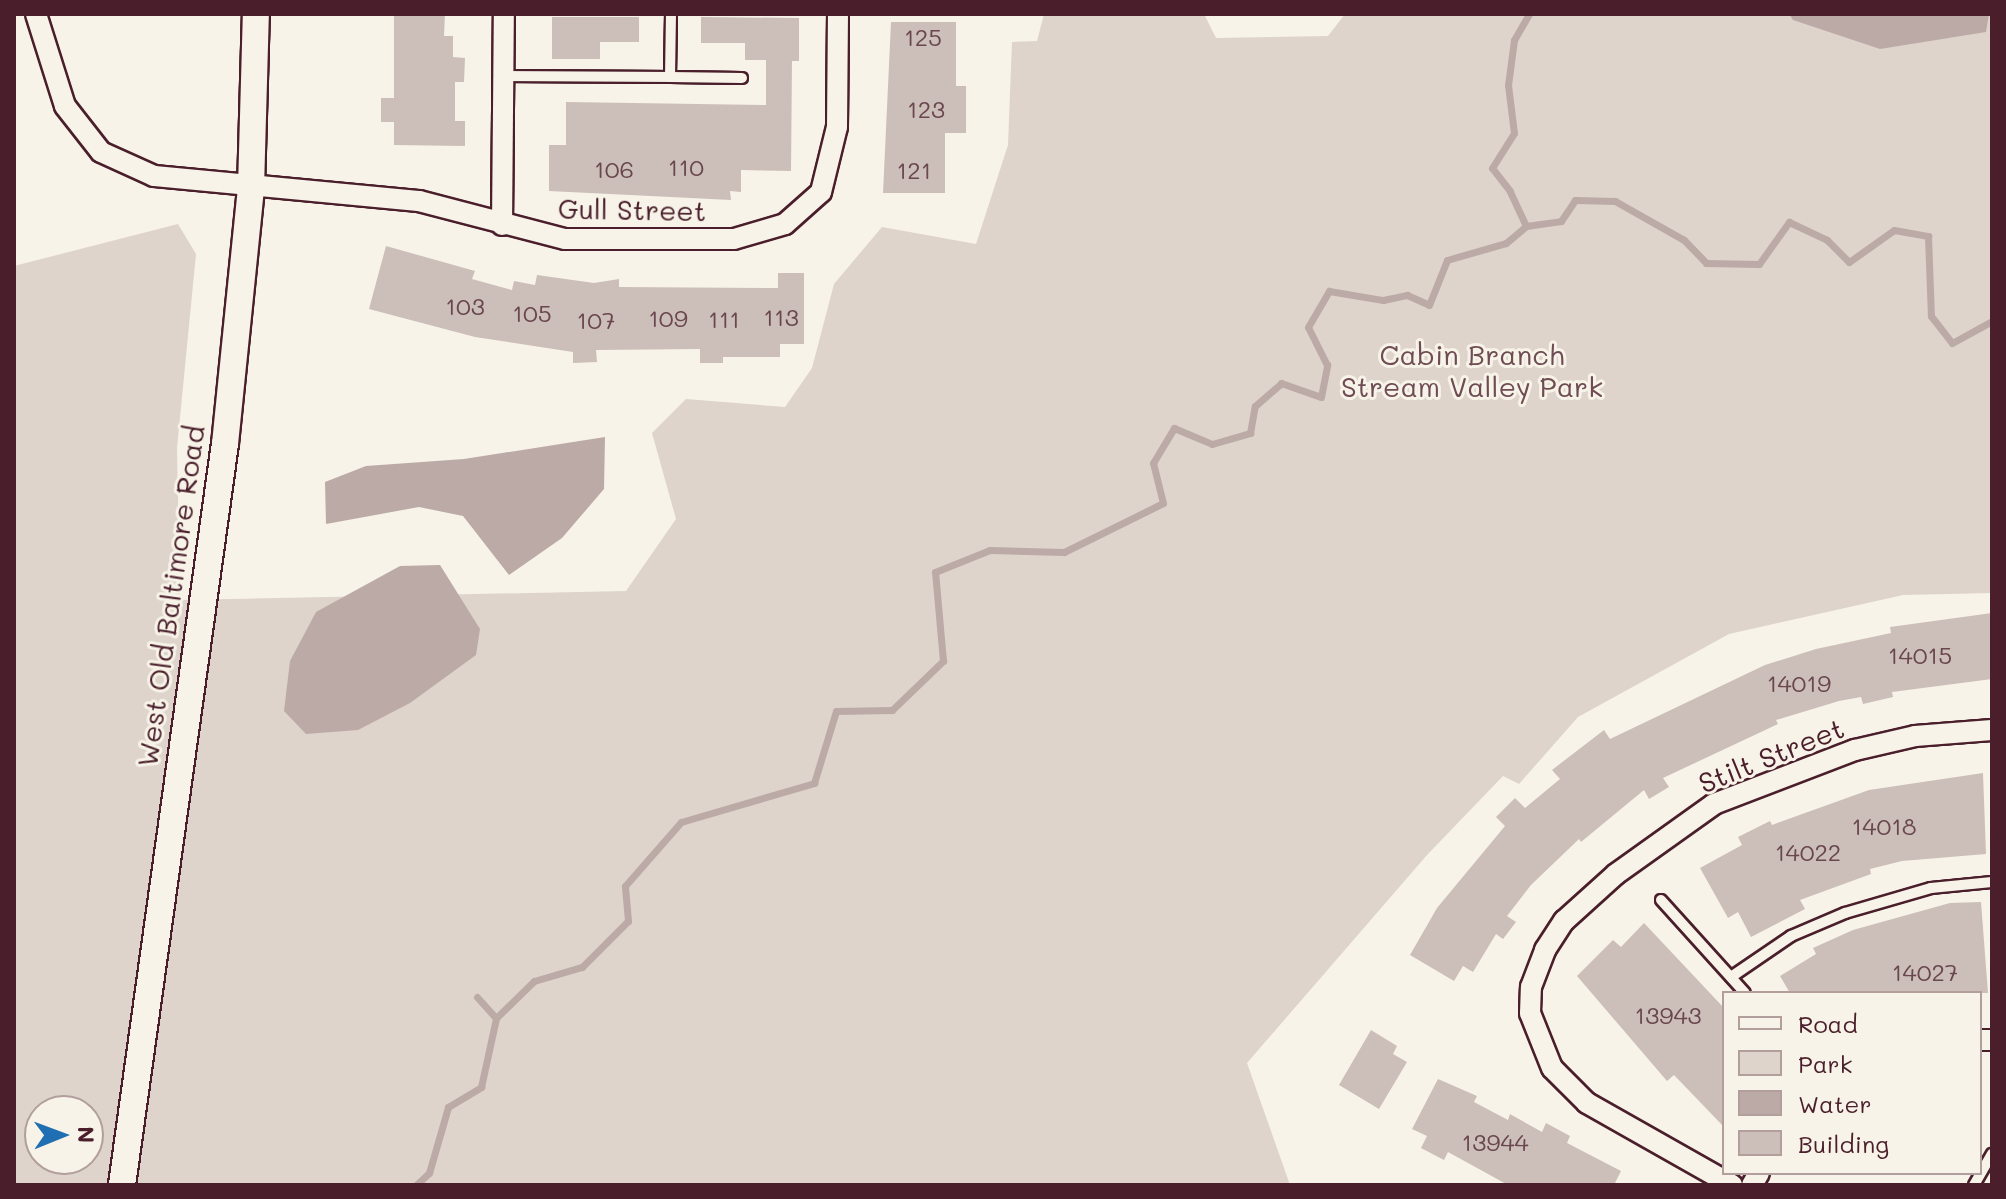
<!DOCTYPE html>
<style>
body{margin:0}
#map{position:relative;width:2006px;height:1199px;overflow:hidden;background:#f7f3e8;font-family:Mali,sans-serif}
div>[style]{position:absolute}
[style*='--x']{left:calc(var(--x)*1px);top:calc(var(--y)*1px);width:calc(var(--w)*1px);rotate:calc(var(--a)*1deg)}
.green>*{inset:0;background:#ded4cc}
.water>*{inset:0;background:#bcaaa7}
.stream>*{height:7px;margin:-3.5px;padding:0 3.5px;transform-origin:3.5px;border-radius:3.5px;background:#bcaaa7}
.building>*{inset:0;background:#ccbfb9}
.roads{filter:drop-shadow(2px 0 #4a1f2b) drop-shadow(-2px 0 #4a1f2b) drop-shadow(0 2px #4a1f2b) drop-shadow(0 -2px #4a1f2b)}
.service>*{height:10px;margin:-5px;padding:0 5px;transform-origin:5px;border-radius:5px;background:#f7f3e8}
.minor>*{height:20px;margin:-10px;padding:0 10px;transform-origin:10px;border-radius:10px;background:#f7f3e8}
.tertiary>*{height:26px;margin:-13px;padding:0 13px;transform-origin:13px;border-radius:13px;background:#f7f3e8}
span{translate:-50% -50%;white-space:nowrap;text-align:center;line-height:1.15;-webkit-text-stroke:6px #f7f3e8;paint-order:stroke}
.number-label{font-size:24px;color:#6a474e}
.number-label span{-webkit-text-stroke-width:0}
.street-label{font-size:28px;color:#4a1f2b}
.park-label{font-size:28px;color:#6f4c53}
.frame{position:absolute;inset:0;border:16px solid #4a1f2b;pointer-events:none}
.legend{position:absolute;left:1722px;top:991px;width:260px;height:184px;box-sizing:border-box;background:#f7f3e8;border:2px solid #b29e9c;margin:0;padding:10px 14px;list-style:none;font-size:24px;color:#4a1f2b}
.legend li{display:flex;align-items:center;gap:16px;height:40px}
.legend b{width:40px;border:2px solid #b29e9c}
.north{position:absolute;left:24px;top:1095px;width:80px;height:80px;box-sizing:border-box;background:#f7f3e8;border:2px solid #b29e9c;border-radius:50%;rotate:89deg;font-size:22px;font-weight:700;line-height:32px;text-align:center;color:#4a1f2b}
.north::after{content:'';display:block;margin:auto;width:28px;height:36px;background:#1f6fb2;clip-path:polygon(50% 0,100% 100%,50% 72%,0 100%)}
</style>
<div id="map">
<div class="green">
<div style="clip-path:polygon(evenodd,1044px 14px,1204px 14px,1216px 38px,1328px 36px,1345px 14px,1992px 14px,1992px 593px,1903px 595px,1729px 634px,1578px 717px,1519px 784px,1503px 776px,1427px 855px,1247px 1063px,1290px 1185px,14px 1185px,14px 266px,178px 224px,196px 254px,177px 448px,180px 600px,626px 591px,676px 519px,652px 433px,686px 399px,785px 407px,812px 368px,834px 284px,882px 227px,976px 244px,1008px 145px,1012px 42px,1037px 41px,1044px 14px,40px 1111px,88px 1111px,88px 1159px,40px 1159px,40px 1111px)"></div>
</div>
<div class="water">
<div style="clip-path:polygon(1789px 14px,1989px 14px,1986px 32px,1880px 49px,1793px 20px)"></div>
<div style="clip-path:polygon(605px 437px,604px 489px,562px 538px,509px 575px,463px 516px,419px 507px,326px 524px,325px 482px,366px 466px,464px 459px)"></div>
<div style="clip-path:polygon(440px 565px,480px 629px,476px 655px,410px 703px,358px 730px,306px 734px,284px 711px,290px 661px,316px 612px,400px 566px)"></div>
</div>
<div class="stream">
<div style="--x:1526;--y:226;--w:35;--a:-8"></div>
<div style="--x:1561;--y:221;--w:25;--a:-56"></div>
<div style="--x:1575;--y:200;--w:40;--a:1.4"></div>
<div style="--x:1615;--y:201;--w:79;--a:29.5"></div>
<div style="--x:1684;--y:240;--w:32;--a:46"></div>
<div style="--x:1706;--y:263;--w:53;--a:1.1"></div>
<div style="--x:1759;--y:264;--w:52;--a:-54.5"></div>
<div style="--x:1789;--y:222;--w:42;--a:25.3"></div>
<div style="--x:1827;--y:240;--w:31;--a:45"></div>
<div style="--x:1849;--y:262;--w:55;--a:-35.4"></div>
<div style="--x:1894;--y:230;--w:35;--a:10"></div>
<div style="--x:1928;--y:236;--w:80;--a:87.9"></div>
<div style="--x:1931;--y:316;--w:34;--a:52"></div>
<div style="--x:1952;--y:343;--w:46;--a:-28.8"></div>
<div style="--x:477;--y:997;--w:28;--a:48"></div>
<div style="--x:416;--y:1185;--w:18;--a:-43"></div>
<div style="--x:429;--y:1173;--w:69;--a:-73.9"></div>
<div style="--x:448;--y:1107;--w:39;--a:-31"></div>
<div style="--x:481;--y:1087;--w:71;--a:-77.7"></div>
<div style="--x:496;--y:1018;--w:53;--a:-44.2"></div>
<div style="--x:534;--y:981;--w:50;--a:-16.3"></div>
<div style="--x:582;--y:967;--w:65;--a:-45"></div>
<div style="--x:628;--y:921;--w:35;--a:-95"></div>
<div style="--x:625;--y:886;--w:85;--a:-48.8"></div>
<div style="--x:681;--y:822;--w:139;--a:-16.3"></div>
<div style="--x:814;--y:783;--w:75;--a:-73"></div>
<div style="--x:836;--y:711;--w:56;--a:-1"></div>
<div style="--x:892;--y:710;--w:71;--a:-43.9"></div>
<div style="--x:943;--y:661;--w:89;--a:-95.1"></div>
<div style="--x:935;--y:572;--w:59;--a:-21.8"></div>
<div style="--x:990;--y:550;--w:74;--a:1.5"></div>
<div style="--x:1064;--y:552;--w:110;--a:-26.3"></div>
<div style="--x:1163;--y:503;--w:41;--a:-104"></div>
<div style="--x:1153;--y:463;--w:41;--a:-59"></div>
<div style="--x:1174;--y:428;--w:41;--a:22.8"></div>
<div style="--x:1212;--y:444;--w:40;--a:-16"></div>
<div style="--x:1250;--y:433;--w:27;--a:-80"></div>
<div style="--x:1255;--y:406;--w:35;--a:-41"></div>
<div style="--x:1281;--y:383;--w:42;--a:19.3"></div>
<div style="--x:1321;--y:397;--w:33;--a:-79"></div>
<div style="--x:1327;--y:365;--w:42;--a:-116.6"></div>
<div style="--x:1308;--y:327;--w:42;--a:-59.7"></div>
<div style="--x:1329;--y:291;--w:55;--a:9.5"></div>
<div style="--x:1383;--y:300;--w:25;--a:-12"></div>
<div style="--x:1407;--y:295;--w:24;--a:24"></div>
<div style="--x:1429;--y:305;--w:48;--a:-68.2"></div>
<div style="--x:1447;--y:260;--w:61;--a:-16.1"></div>
<div style="--x:1506;--y:243;--w:26;--a:-40"></div>
<div style="--x:1526;--y:226;--w:38;--a:-115"></div>
<div style="--x:1510;--y:191;--w:29;--a:-128"></div>
<div style="--x:1492;--y:168;--w:41;--a:-57.8"></div>
<div style="--x:1514;--y:133;--w:48;--a:-97.1"></div>
<div style="--x:1508;--y:85;--w:45;--a:-82.4"></div>
<div style="--x:1514;--y:40;--w:30;--a:-60"></div>
</div>
<div class="building">
<div style="clip-path:polygon(394px 14px,445px 14px,444px 36px,453px 36px,453px 57px,465px 58px,464px 82px,455px 82px,455px 121px,465px 121px,465px 146px,394px 145px,394px 122px,381px 122px,381px 98px,394px 98px)"></div>
<div style="clip-path:polygon(552px 17px,639px 17px,639px 42px,600px 42px,600px 59px,552px 59px)"></div>
<div style="clip-path:polygon(701px 17px,799px 18px,799px 61px,792px 61px,791px 171px,741px 170px,741px 192px,730px 191px,731px 200px,549px 191px,549px 145px,566px 145px,566px 102px,766px 105px,766px 60px,745px 60px,745px 43px,701px 43px)"></div>
<div style="clip-path:polygon(891px 22px,956px 22px,956px 86px,966px 86px,966px 133px,945px 133px,945px 193px,883px 193px)"></div>
<div style="clip-path:polygon(386px 246px,475px 271px,472px 279px,512px 290px,514px 281px,535px 285px,537px 275px,594px 283px,619px 279px,619px 287px,778px 288px,778px 273px,804px 273px,804px 344px,780px 344px,780px 357px,723px 357px,723px 363px,700px 363px,700px 349px,596px 350px,597px 362px,573px 363px,573px 352px,475px 337px,369px 309px)"></div>
<div style="clip-path:polygon(1992px 613px,1992px 679px,1892px 692px,1893px 697px,1863px 704px,1861px 697px,1839px 701px,1776px 720px,1778px 724px,1663px 778px,1669px 787px,1649px 799px,1644px 790px,1581px 842px,1579px 839px,1531px 885px,1507px 916px,1516px 922px,1503px 939px,1496px 934px,1473px 972px,1463px 966px,1454px 981px,1410px 955px,1437px 908px,1505px 826px,1496px 817px,1515px 798px,1525px 808px,1560px 779px,1552px 770px,1604px 730px,1610px 739px,1765px 665px,1816px 649px,1891px 633px,1890px 627px)"></div>
<div style="clip-path:polygon(1983px 773px,1986px 854px,1902px 861px,1870px 869px,1871px 874px,1800px 900px,1805px 909px,1751px 937px,1738px 912px,1728px 918px,1700px 868px,1742px 845px,1738px 837px,1770px 821px,1772px 825px,1869px 790px)"></div>
<div style="clip-path:polygon(1981px 902px,1988px 993px,1790px 993px,1780px 976px,1816px 954px,1813px 948px,1853px 930px,1950px 903px)"></div>
<div style="clip-path:polygon(1644px 923px,1724px 1008px,1724px 1127px,1674px 1075px,1667px 1081px,1577px 976px,1613px 940px,1621px 947px)"></div>
<div style="clip-path:polygon(1371px 1030px,1397px 1046px,1393px 1054px,1407px 1062px,1379px 1109px,1339px 1085px)"></div>
<div style="clip-path:polygon(1438px 1079px,1477px 1096px,1474px 1102px,1508px 1120px,1510px 1114px,1542px 1132px,1546px 1123px,1570px 1136px,1567px 1143px,1621px 1171px,1614px 1185px,1508px 1185px,1448px 1152px,1444px 1160px,1421px 1148px,1427px 1136px,1412px 1129px)"></div>
</div>
<div class="roads">
<div class="service">
<div style="--x:504;--y:76;--w:166;--a:0.3"></div>
<div style="--x:670;--y:77;--w:63;--a:-89.1"></div>
<div style="--x:670;--y:77;--w:72;--a:0.8"></div>
<div style="--x:1661;--y:900;--w:125;--a:47.9"></div>
<div style="--x:1731;--y:977;--w:73;--a:-34.3"></div>
<div style="--x:1791;--y:936;--w:59;--a:-23.1"></div>
<div style="--x:1845;--y:913;--w:90;--a:-16.2"></div>
<div style="--x:1931;--y:888;--w:61;--a:-5.6"></div>
<div style="--x:1974;--y:1185;--w:36;--a:-60"></div>
</div>
<div class="minor">
<div style="--x:36;--y:14;--w:96;--a:72.5"></div>
<div style="--x:65;--y:106;--w:58;--a:52"></div>
<div style="--x:101;--y:152;--w:58;--a:24.4"></div>
<div style="--x:154;--y:176;--w:266;--a:5.4"></div>
<div style="--x:419;--y:201;--w:151;--a:14.6"></div>
<div style="--x:565;--y:239;--w:169;--a:0"></div>
<div style="--x:734;--y:239;--w:53;--a:-16.4"></div>
<div style="--x:785;--y:224;--w:48;--a:-41.6"></div>
<div style="--x:821;--y:192;--w:67;--a:-76.2"></div>
<div style="--x:837;--y:127;--w:113;--a:-89.5"></div>
<div style="--x:502;--y:225;--w:211;--a:-89.5"></div>
<div style="--x:1980;--y:1040;--w:12;--a:0"></div>
<div style="--x:1732;--y:1185;--w:167;--a:-150.5"></div>
<div style="--x:1587;--y:1103;--w:49;--a:-135"></div>
<div style="--x:1552;--y:1068;--w:59;--a:-111.8"></div>
<div style="--x:1530;--y:1013;--w:26;--a:-88"></div>
<div style="--x:1531;--y:987;--w:40;--a:-69"></div>
<div style="--x:1545;--y:950;--w:35;--a:-57"></div>
<div style="--x:1564;--y:921;--w:70;--a:-42.1"></div>
<div style="--x:1616;--y:874;--w:120;--a:-35.5"></div>
<div style="--x:1714;--y:804;--w:151;--a:-21"></div>
<div style="--x:1855;--y:750;--w:62;--a:-13.1"></div>
<div style="--x:1915;--y:736;--w:77;--a:-4.5"></div>
<div style="--x:1752;--y:1185;--w:14;--a:-60"></div>
</div>
<div class="tertiary">
<div style="--x:122;--y:1185;--w:748;--a:-82.09"></div>
<div style="--x:225;--y:444;--w:257;--a:-84.2"></div>
<div style="--x:251;--y:188;--w:174;--a:-88.4"></div>
</div>
</div>
<div class="number-label">
<span style="left:923px;top:37px">125</span>
<span style="left:926px;top:109px">123</span>
<span style="left:686px;top:167px">110</span>
<span style="left:614px;top:169px">106</span>
<span style="left:914px;top:170px">121</span>
<span style="left:465px;top:306px">103</span>
<span style="left:532px;top:313px">105</span>
<span style="left:781px;top:317px">113</span>
<span style="left:668px;top:318px">109</span>
<span style="left:724px;top:319px">111</span>
<span style="left:596px;top:320px">107</span>
<span style="left:1920px;top:655px">14015</span>
<span style="left:1799px;top:683px">14019</span>
<span style="left:1884px;top:826px">14018</span>
<span style="left:1808px;top:852px">14022</span>
<span style="left:1925px;top:972px">14027</span>
<span style="left:1668px;top:1015px">13943</span>
<span style="left:1495px;top:1142px">13944</span>
</div>
<div class="street-label">
<span style="left:632px;top:209px;rotate:1deg">Gull Street</span>
<span style="left:170px;top:596px;rotate:-82deg">West Old Baltimore Road</span>
<span style="left:1771px;top:755px;rotate:-22deg">Stilt Street</span>
</div>
<div class="park-label">
<span style="left:1472px;top:370px">Cabin Branch<br>Stream Valley Park</span>
</div>
<div class="frame"></div>
<ul class="legend">
<li><b style="height:10px;background:#f7f3e8"></b>Road</li>
<li><b style="height:22px;background:#ded4cc"></b>Park</li>
<li><b style="height:22px;background:#bcaaa7"></b>Water</li>
<li><b style="height:22px;background:#ccbfb9"></b>Building</li>
</ul>
<div class="north">N</div>
</div>
